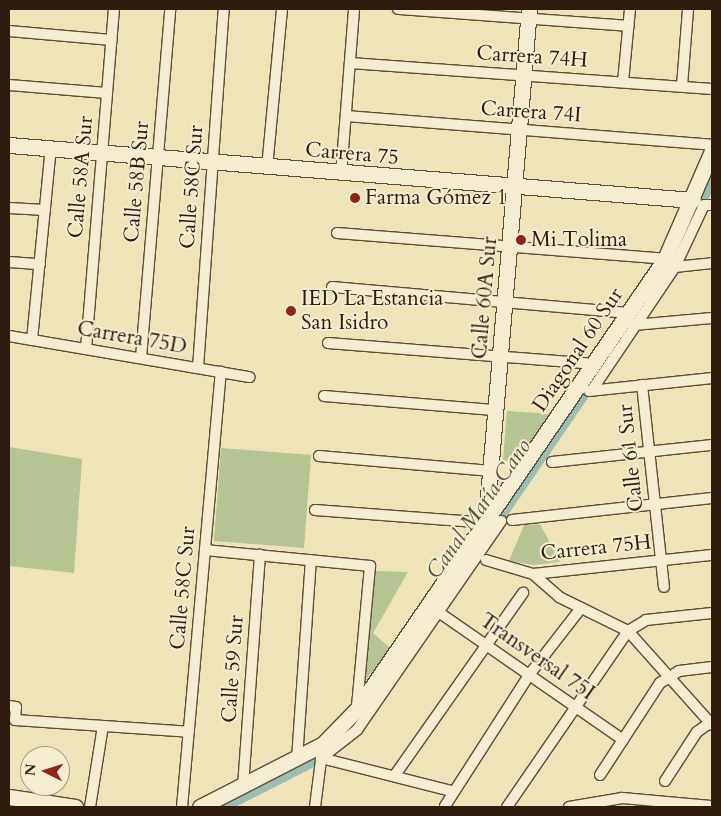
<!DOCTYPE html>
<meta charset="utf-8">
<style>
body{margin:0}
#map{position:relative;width:721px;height:816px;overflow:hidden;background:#efe3b8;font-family:Cardo,serif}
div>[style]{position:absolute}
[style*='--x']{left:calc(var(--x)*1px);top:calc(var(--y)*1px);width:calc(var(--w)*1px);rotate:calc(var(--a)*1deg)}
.green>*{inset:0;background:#b5c492}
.canal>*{height:12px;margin:-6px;padding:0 6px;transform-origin:6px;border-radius:6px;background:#9abdb4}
.roads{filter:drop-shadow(1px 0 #5e4d38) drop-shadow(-1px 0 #5e4d38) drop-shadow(0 1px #5e4d38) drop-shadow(0 -1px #5e4d38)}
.street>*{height:10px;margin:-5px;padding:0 5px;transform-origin:5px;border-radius:5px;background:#f5edd1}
.secondary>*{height:15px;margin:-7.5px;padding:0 7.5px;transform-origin:7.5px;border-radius:7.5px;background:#f5edd1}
.dots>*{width:14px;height:14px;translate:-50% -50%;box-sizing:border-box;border:2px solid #f5edd1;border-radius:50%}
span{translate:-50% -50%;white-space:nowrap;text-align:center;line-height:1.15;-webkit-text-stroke:4px #f5edd1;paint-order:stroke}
.street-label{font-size:21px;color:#2d1b0d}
.poi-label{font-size:21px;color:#2d1b0d}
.left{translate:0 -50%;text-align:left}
.water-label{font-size:22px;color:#535447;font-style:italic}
.frame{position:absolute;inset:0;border:10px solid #2d1b0d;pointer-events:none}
.north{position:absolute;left:20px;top:746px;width:50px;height:50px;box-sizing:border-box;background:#f5edd1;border:1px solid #a59983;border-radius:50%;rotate:275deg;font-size:14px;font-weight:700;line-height:20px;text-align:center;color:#2d1b0d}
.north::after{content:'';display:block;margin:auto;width:18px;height:22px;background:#8f2418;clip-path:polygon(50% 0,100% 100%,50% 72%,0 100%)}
</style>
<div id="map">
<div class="green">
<div style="clip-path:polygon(507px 411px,549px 414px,517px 463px,503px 460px)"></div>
<div style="clip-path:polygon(9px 447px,82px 459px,74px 573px,9px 566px)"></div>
<div style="clip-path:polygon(221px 448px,311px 455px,304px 548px,214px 541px)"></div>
<div style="clip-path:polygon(540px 524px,560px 562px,533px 565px,509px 561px,524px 525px)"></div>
<div style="clip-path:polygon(373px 571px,408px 572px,373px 633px,390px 648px,362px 685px)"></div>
</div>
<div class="canal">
<div style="--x:695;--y:214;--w:40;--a:-65"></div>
<div style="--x:491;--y:529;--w:181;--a:-55.6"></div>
<div style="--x:222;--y:807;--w:102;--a:-26.8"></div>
<div style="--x:313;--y:761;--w:19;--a:-39"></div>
</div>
<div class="roads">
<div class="street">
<div style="--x:398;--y:9;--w:231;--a:4.2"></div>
<div style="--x:9;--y:31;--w:103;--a:5"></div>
<div style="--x:350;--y:63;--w:363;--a:4.1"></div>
<div style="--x:623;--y:82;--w:73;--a:-84.5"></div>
<div style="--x:9;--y:85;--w:98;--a:4.7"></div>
<div style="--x:682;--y:86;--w:77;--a:-85.5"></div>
<div style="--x:346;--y:116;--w:367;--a:4.5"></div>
<div style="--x:267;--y:168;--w:160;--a:-84.6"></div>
<div style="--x:341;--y:175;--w:167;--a:-85.5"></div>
<div style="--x:9;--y:208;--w:36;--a:3"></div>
<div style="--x:337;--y:233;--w:329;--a:4.5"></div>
<div style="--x:9;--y:262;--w:31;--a:4"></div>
<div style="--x:675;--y:267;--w:37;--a:-6"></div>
<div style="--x:332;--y:287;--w:298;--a:5"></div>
<div style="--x:634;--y:325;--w:78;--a:-5.1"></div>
<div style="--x:9;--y:336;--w:244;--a:9.7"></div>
<div style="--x:32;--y:340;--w:194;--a:-84.4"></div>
<div style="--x:328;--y:343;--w:268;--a:4.5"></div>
<div style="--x:86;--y:349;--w:341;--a:-85.3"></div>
<div style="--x:141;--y:358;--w:350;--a:-85.2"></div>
<div style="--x:198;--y:368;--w:360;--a:-85.9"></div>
<div style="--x:642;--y:385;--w:203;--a:83.8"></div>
<div style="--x:592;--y:390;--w:148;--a:-56"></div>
<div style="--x:675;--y:267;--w:68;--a:-64.9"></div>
<div style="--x:704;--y:205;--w:8;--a:0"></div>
<div style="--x:589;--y:391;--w:124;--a:-6"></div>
<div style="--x:324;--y:396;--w:173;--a:4.7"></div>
<div style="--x:319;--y:456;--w:173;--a:5"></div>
<div style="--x:552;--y:462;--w:161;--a:-6.1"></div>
<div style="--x:315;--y:510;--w:171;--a:4.3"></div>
<div style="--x:512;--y:520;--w:201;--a:-6.3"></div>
<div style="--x:205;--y:550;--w:166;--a:5.5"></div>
<div style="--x:370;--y:566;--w:141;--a:95.3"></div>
<div style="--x:486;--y:560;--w:49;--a:16.6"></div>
<div style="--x:533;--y:574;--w:180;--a:-6.1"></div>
<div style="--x:533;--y:574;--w:35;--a:41"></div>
<div style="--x:559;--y:597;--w:77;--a:26.2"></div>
<div style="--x:628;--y:631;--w:126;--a:48.2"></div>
<div style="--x:434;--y:609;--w:230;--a:34.7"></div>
<div style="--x:9;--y:706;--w:7;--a:8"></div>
<div style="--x:16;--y:707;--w:13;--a:94"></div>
<div style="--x:15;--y:720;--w:174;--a:3.9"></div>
<div style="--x:321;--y:758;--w:46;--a:-37.9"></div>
<div style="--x:357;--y:730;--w:254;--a:-55.4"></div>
<div style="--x:321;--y:758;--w:134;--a:14.2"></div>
<div style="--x:297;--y:759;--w:199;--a:-86"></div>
<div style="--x:395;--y:775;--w:223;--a:-54.9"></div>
<div style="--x:600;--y:775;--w:110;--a:-56.9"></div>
<div style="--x:660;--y:683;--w:22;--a:-32"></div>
<div style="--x:679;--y:671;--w:33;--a:-7"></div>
<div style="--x:665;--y:781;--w:59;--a:-56.9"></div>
<div style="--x:697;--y:732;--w:19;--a:-36"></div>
<div style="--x:243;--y:786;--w:232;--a:-85.8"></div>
<div style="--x:445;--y:806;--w:156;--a:-57.3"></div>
<div style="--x:529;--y:675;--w:85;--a:-52.2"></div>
<div style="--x:90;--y:807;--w:82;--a:-80.9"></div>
<div style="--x:182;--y:807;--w:437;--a:-84.9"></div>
<div style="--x:315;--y:807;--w:55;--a:-82.7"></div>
<div style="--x:507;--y:807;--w:214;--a:-55.5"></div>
<div style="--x:628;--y:631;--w:21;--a:-31"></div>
<div style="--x:646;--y:620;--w:66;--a:-6.1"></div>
<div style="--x:569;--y:807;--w:54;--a:-9.6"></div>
<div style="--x:622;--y:798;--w:90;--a:5.1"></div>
</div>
<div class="secondary">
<div style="--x:9;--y:145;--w:686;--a:4.6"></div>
<div style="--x:486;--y:521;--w:514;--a:-85.2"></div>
<div style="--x:9;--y:797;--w:67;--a:8.6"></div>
<div style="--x:200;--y:807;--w:138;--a:-27.1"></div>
<div style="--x:323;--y:744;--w:49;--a:-45.8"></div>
<div style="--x:357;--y:709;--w:545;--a:-55.61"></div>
<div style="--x:665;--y:259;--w:118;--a:-66.5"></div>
</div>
</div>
<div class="dots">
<div style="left:355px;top:198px;background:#8f2418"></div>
<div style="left:521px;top:240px;background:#8f2418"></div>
<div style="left:291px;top:311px;background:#8f2418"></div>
</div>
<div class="street-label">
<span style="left:532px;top:57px;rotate:4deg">Carrera 74H</span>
<span style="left:531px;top:112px;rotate:4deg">Carrera 74I</span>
<span style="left:352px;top:154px;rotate:5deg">Carrera 75</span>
<span style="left:81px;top:177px;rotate:-85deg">Calle 58A Sur</span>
<span style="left:137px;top:182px;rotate:-85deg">Calle 58B Sur</span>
<span style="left:192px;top:187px;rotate:-86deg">Calle 58C Sur</span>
<span style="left:485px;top:298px;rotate:-85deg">Calle 60A Sur</span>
<span style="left:132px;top:338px;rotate:10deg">Carrera 75D</span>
<span style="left:578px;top:350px;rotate:-56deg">Diagonal 60 Sur</span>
<span style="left:631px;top:458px;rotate:-96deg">Calle 61 Sur</span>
<span style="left:596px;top:548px;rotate:-6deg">Carrera 75H</span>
<span style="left:183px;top:588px;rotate:-85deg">Calle 58C Sur</span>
<span style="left:537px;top:657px;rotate:35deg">Transversal 75I</span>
<span style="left:233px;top:669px;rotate:-86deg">Calle 59 Sur</span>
</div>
<div class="poi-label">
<span class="left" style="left:365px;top:198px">Farma Gómez 1</span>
<span class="left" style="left:531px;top:240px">Mi Tolima</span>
<span class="left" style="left:301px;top:311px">IED La Estancia<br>San Isidro</span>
</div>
<div class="water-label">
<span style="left:479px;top:509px;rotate:-55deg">Canal María Cano</span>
</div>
<div class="frame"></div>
<div class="north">N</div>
</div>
